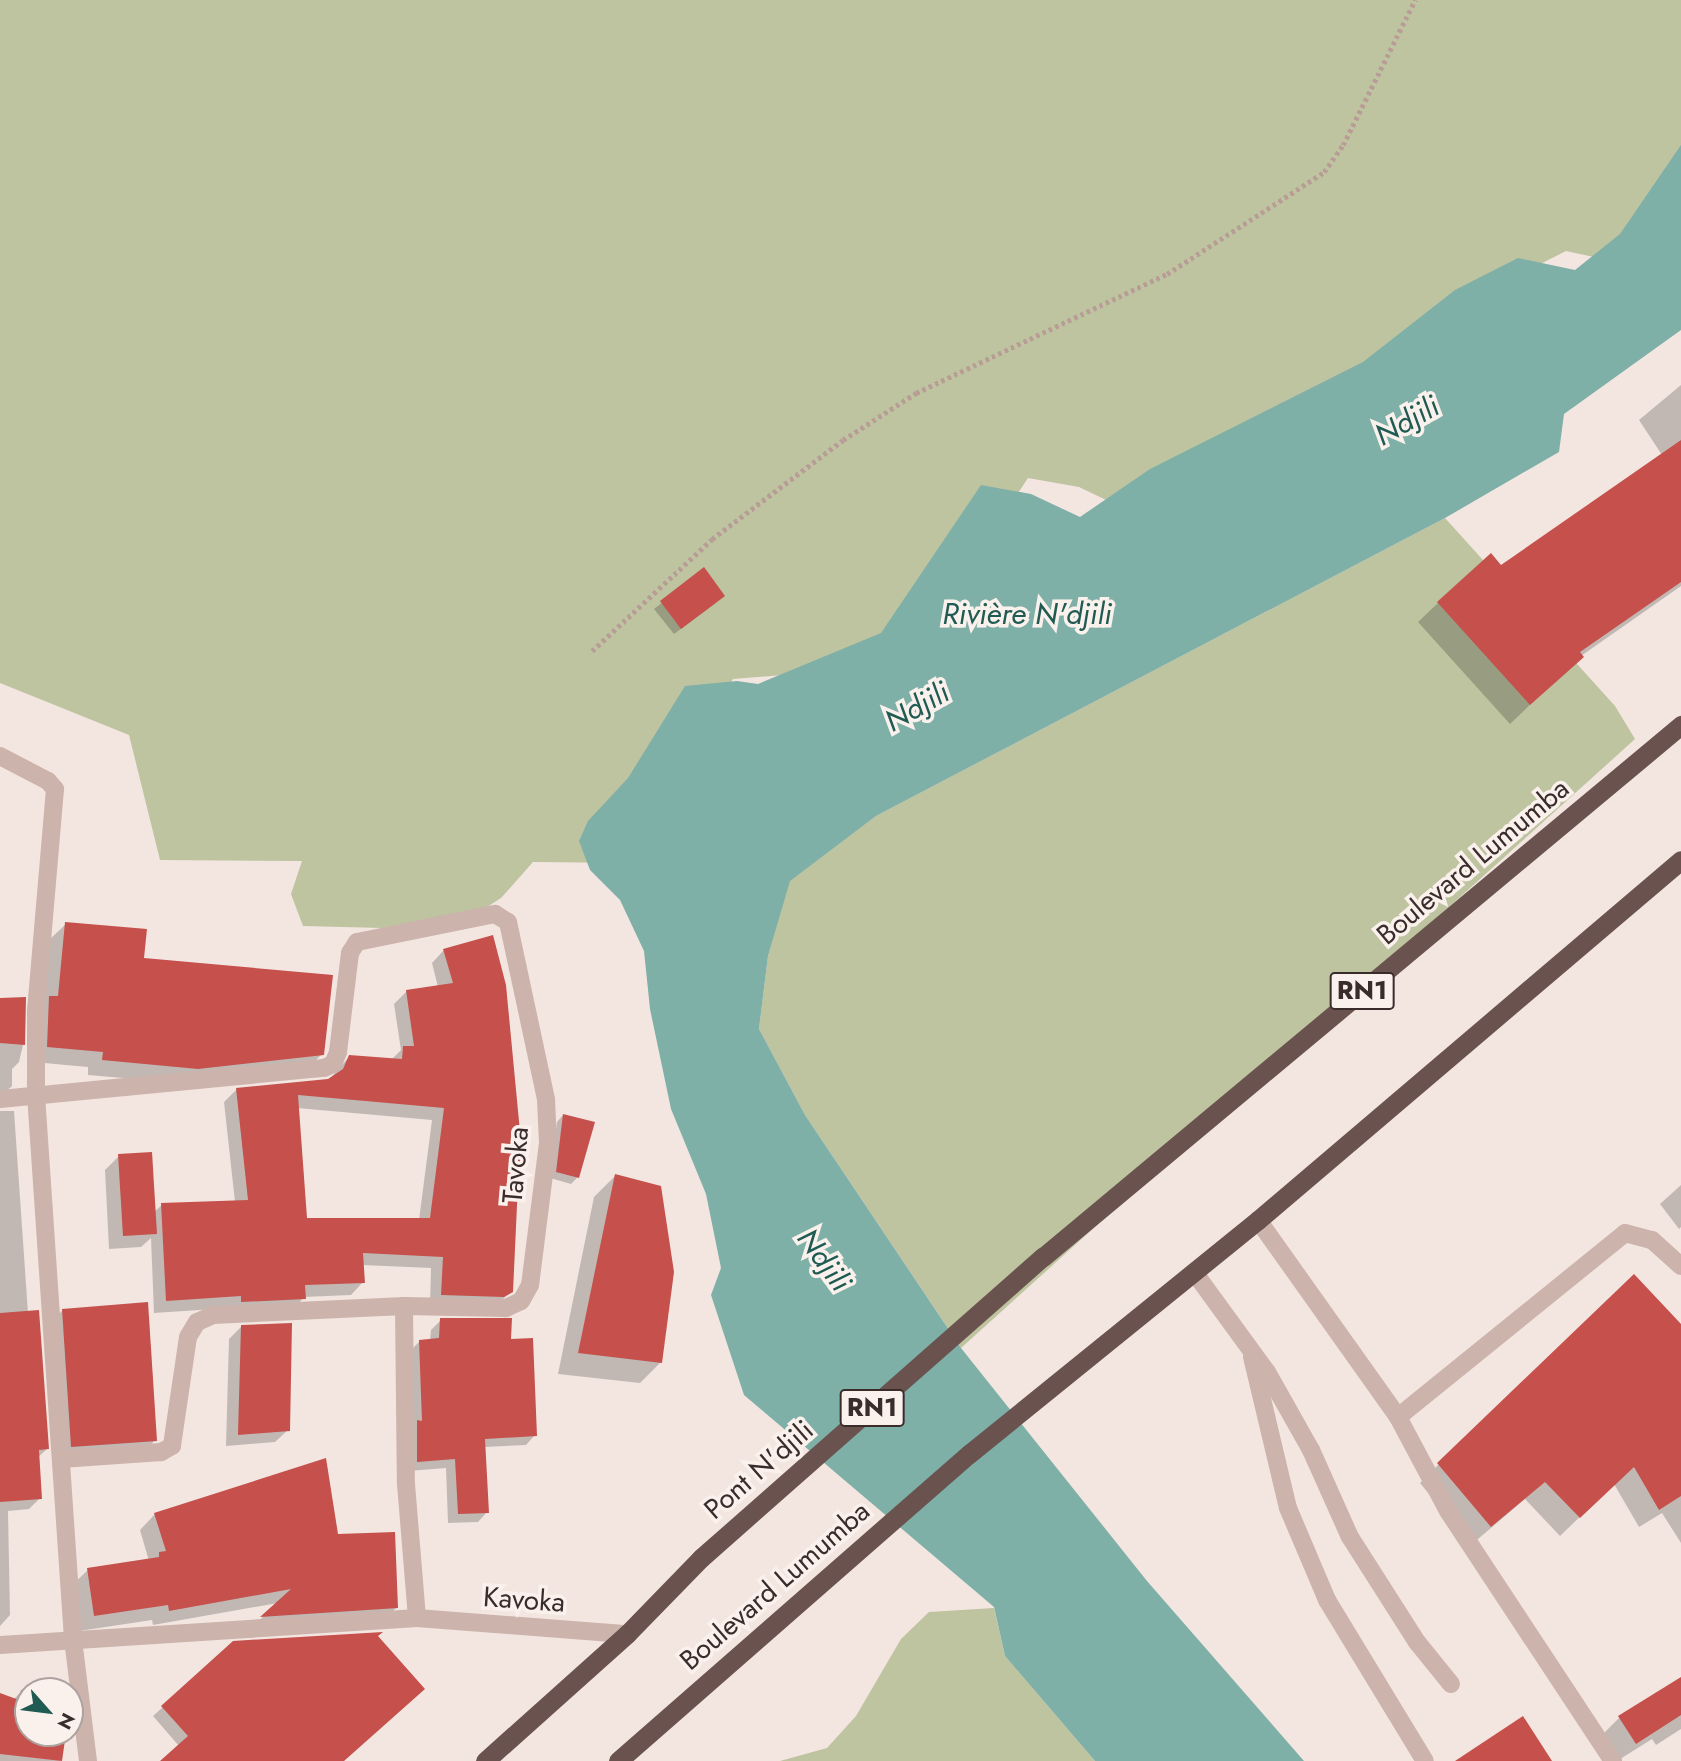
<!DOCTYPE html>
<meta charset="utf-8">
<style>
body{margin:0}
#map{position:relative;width:1681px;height:1761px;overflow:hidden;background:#f3e6e0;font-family:Jost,sans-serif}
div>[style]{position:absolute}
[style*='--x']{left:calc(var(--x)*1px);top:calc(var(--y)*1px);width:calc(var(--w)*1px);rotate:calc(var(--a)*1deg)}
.green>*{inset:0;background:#bec3a0}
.water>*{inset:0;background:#7fb0a8}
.shadow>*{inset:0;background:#0003}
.building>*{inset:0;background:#c5504c}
.path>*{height:4.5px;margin-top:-2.25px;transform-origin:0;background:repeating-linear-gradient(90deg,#b89d96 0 3.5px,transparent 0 7px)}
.service>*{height:18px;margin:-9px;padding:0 9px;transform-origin:9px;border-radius:9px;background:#ccb3ac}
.minor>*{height:18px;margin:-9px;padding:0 9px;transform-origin:9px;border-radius:9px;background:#ccb3ac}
.trunk>*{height:19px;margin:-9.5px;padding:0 9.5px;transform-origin:9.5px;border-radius:9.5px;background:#6a524f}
span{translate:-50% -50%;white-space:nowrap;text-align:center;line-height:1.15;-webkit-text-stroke:7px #faf1ed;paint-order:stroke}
.shield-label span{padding:2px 5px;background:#faf1ed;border:2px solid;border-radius:5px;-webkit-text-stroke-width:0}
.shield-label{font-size:26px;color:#3a2c2b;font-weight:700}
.street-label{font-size:28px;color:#3a2c2b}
.water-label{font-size:30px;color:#205b53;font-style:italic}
.north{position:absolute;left:14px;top:1677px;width:70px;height:70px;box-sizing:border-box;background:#faf1ed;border:2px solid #ada29f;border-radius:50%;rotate:118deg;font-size:19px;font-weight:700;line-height:28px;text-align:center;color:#3a2c2b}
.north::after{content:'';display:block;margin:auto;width:24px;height:32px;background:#205b53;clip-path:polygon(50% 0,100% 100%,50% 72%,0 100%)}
</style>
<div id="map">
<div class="green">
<div style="clip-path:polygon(0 0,1681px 0,1681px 207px,1622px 263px,1566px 251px,1503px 283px,1127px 510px,1079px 487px,1028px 478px,929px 626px,784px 675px,733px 679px,676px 771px,638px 863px,533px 862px,501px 898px,484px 909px,383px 928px,303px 926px,291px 894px,302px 861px,160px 860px,129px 735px,0 683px)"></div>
<div style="clip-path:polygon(1445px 518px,1615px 706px,1635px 739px,961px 1348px,805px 1115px,759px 1029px,768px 956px,789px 881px,876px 816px)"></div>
<div style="clip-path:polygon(994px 1608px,1005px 1656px,1095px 1761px,780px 1761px,827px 1748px,856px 1716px,901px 1639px,929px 1612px)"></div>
</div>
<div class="water">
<div style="clip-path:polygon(1681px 145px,1681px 330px,1564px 414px,1559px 452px,1445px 518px,876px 816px,790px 881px,768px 956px,759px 1029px,805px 1115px,961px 1348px,1147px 1581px,1304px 1761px,1095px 1761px,1005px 1656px,994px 1607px,744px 1395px,711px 1295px,721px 1268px,706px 1194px,671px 1109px,650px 1009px,644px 951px,620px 900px,590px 870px,579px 841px,588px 821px,628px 778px,685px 686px,737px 681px,758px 684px,881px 633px,981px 485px,1031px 494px,1080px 517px,1150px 469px,1363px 362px,1455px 290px,1518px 258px,1575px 270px,1620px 234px)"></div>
</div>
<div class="shadow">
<div style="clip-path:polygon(1681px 385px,1681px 586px,1581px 656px,1510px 724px,1418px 622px,1438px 603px,1501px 567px,1662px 455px,1639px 420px)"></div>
<div style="clip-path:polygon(704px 570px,717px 602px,674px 634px,654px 609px)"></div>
<div style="clip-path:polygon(66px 924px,142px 960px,324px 1052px,304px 1072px,181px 1083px,88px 1075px,88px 1067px,33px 1062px,50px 939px)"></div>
<div style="clip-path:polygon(evenodd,444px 950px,504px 985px,522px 1163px,517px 1167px,511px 1291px,498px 1304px,430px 1307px,431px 1268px,362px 1265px,363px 1282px,351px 1295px,304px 1297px,292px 1311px,230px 1308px,154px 1313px,151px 1238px,141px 1247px,109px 1249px,105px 1170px,119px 1156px,154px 1212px,162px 1205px,235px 1202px,224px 1102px,236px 1090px,329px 1080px,349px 1057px,391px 1060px,401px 1050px,394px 1004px,407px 991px,438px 987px,432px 963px,444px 950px,297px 1108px,432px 1120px,419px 1220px,306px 1220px,297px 1108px)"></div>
<div style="clip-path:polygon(0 999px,23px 1045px,19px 1062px,12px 1069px,12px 1086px,0 1097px)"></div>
<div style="clip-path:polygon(0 1111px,14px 1111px,28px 1313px,47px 1449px,37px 1458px,40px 1498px,29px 1509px,8px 1511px,10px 1615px,0 1626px)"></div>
<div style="clip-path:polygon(563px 1115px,577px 1178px,571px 1184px,550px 1178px,557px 1122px)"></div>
<div style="clip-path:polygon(615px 1176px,661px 1362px,640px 1383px,558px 1374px,594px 1197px)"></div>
<div style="clip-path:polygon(1681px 1185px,1681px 1227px,1679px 1229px,1660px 1204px)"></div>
<div style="clip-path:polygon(63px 1310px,155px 1440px,149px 1447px,65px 1453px,56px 1317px)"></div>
<div style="clip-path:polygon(441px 1320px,509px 1341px,535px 1435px,526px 1445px,484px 1447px,487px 1512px,478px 1522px,448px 1523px,446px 1468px,408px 1471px,410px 1351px,420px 1341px,430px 1341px,431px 1330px)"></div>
<div style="clip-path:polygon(1681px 1326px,1681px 1543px,1662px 1513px,1639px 1527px,1614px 1484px,1560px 1536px,1525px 1499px,1471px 1545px,1420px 1483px,1439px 1464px)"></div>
<div style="clip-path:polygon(241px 1327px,288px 1430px,275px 1442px,226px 1446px,229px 1339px)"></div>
<div style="clip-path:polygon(155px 1514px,336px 1536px,397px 1607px,381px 1623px,248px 1631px,278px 1603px,153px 1625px,152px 1620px,79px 1631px,72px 1585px,88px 1570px,149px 1561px,140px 1530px)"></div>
<div style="clip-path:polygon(376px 1636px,342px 1761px,163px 1761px,179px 1746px,153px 1716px,163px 1707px)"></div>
<div style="clip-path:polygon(1681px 1679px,1681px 1729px,1656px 1745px,1652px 1739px,1617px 1761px,1600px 1737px,1619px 1718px)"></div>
<div style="clip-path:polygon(21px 1692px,28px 1733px,63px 1733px,60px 1761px,0 1761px,0 1695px,13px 1700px)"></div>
</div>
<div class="building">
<div style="clip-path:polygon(1681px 440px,1681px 582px,1580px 652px,1584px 657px,1530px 705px,1437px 602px,1491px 553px,1501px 565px)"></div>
<div style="clip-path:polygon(704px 567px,725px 596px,681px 629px,660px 601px)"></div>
<div style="clip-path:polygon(65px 922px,147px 929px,144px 958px,333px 975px,324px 1055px,198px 1069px,102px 1060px,103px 1052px,47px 1047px,49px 996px,58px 996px)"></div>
<div style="clip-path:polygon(evenodd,493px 935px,506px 985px,523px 1163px,519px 1162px,513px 1292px,504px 1297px,441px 1295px,443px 1257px,363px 1253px,365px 1283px,305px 1285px,306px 1299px,241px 1302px,241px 1296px,166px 1301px,161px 1203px,248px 1200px,236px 1088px,328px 1079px,343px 1069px,349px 1055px,402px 1059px,403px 1046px,414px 1046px,406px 990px,453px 983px,443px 949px,493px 935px,298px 1095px,444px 1108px,430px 1218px,307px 1218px,298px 1095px)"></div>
<div style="clip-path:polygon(26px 997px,25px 1045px,0 1043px,0 998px)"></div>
<div style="clip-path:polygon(563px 1114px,595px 1122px,579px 1178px,556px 1172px)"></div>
<div style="clip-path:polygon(152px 1152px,157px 1234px,123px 1236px,118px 1154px)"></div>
<div style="clip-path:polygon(615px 1174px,661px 1186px,674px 1272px,662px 1363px,578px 1353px)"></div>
<div style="clip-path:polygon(1634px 1274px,1681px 1324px,1681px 1496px,1659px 1510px,1634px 1467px,1580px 1518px,1545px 1482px,1491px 1527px,1437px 1463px)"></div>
<div style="clip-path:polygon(148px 1302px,157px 1441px,71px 1447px,62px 1309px)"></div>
<div style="clip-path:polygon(39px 1310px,49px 1449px,39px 1450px,42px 1499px,0 1502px,0 1313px)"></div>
<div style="clip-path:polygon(440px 1318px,512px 1318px,511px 1339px,533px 1338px,537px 1436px,485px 1439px,489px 1513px,458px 1514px,455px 1459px,417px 1462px,417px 1420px,422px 1421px,419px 1340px,439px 1338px)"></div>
<div style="clip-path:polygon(292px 1323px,290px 1431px,238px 1435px,241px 1325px)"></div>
<div style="clip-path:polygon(326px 1458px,338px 1534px,395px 1532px,398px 1608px,260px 1617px,291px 1589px,169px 1611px,168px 1605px,94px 1616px,87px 1568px,159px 1557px,159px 1552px,166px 1551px,154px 1513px)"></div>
<div style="clip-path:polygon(383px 1632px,378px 1636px,425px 1689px,344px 1761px,160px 1761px,188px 1736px,161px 1706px,233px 1641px)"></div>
<div style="clip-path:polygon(1681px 1677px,1681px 1715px,1636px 1744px,1618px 1716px)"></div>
<div style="clip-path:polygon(21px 1690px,29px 1691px,28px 1733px,66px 1733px,62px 1761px,0 1754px,0 1693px,19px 1700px)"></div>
<div style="clip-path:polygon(1523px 1716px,1552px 1761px,1455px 1761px)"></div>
</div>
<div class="path">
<div style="--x:592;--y:651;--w:164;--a:-43"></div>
<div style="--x:712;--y:539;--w:164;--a:-37.1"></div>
<div style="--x:843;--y:440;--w:87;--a:-32.8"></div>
<div style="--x:916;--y:393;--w:278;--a:-25.4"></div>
<div style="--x:1167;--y:274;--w:187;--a:-33"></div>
<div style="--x:1324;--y:172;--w:33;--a:-55"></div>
<div style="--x:1343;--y:145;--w:162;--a:-63.6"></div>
</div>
<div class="service">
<div style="--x:1194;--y:1272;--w:124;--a:53.9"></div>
<div style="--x:1267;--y:1372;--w:90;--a:60.6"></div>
<div style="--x:1311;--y:1450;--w:95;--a:65.9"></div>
<div style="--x:1350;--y:1537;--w:125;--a:57.5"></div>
<div style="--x:1417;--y:1642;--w:54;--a:51"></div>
<div style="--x:1252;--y:1357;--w:155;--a:76.6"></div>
<div style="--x:1288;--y:1508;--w:100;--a:67"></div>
<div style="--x:1327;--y:1600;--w:188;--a:58.7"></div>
</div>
<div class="minor">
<div style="--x:0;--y:756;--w:54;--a:27.5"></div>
<div style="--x:48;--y:781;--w:11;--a:49"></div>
<div style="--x:55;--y:789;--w:224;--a:94.9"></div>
<div style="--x:36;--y:1012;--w:83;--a:90"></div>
<div style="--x:36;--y:1095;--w:545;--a:86.11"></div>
<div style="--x:73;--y:1639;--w:123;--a:83"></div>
<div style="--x:0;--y:1099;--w:325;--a:-5.5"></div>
<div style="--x:324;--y:1068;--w:10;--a:-24"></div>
<div style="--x:333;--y:1064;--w:13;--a:-67"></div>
<div style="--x:338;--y:1052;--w:100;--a:-83.1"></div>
<div style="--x:350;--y:953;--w:13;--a:-58"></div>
<div style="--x:357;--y:942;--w:141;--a:-11.5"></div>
<div style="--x:495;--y:914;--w:15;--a:32"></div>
<div style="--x:508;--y:922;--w:182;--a:77.9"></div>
<div style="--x:546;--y:1100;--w:43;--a:87.3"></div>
<div style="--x:548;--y:1143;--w:143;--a:97.2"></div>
<div style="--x:530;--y:1285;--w:18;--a:119"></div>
<div style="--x:521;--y:1301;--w:17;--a:155"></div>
<div style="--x:506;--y:1308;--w:102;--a:-178.9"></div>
<div style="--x:404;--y:1306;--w:191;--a:177.3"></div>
<div style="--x:213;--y:1315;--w:17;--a:156"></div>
<div style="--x:197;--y:1322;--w:17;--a:121"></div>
<div style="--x:188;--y:1337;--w:110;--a:98.4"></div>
<div style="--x:172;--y:1446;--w:13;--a:151"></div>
<div style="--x:161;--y:1452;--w:100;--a:176"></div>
<div style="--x:1258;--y:1220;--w:242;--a:54.6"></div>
<div style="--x:1398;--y:1417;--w:106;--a:62"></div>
<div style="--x:1448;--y:1511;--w:300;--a:56.6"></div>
<div style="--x:404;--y:1306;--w:178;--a:89.4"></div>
<div style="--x:406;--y:1484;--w:134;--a:85.3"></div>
<div style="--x:1398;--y:1417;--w:292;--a:-39"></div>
<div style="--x:1625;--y:1233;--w:28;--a:15"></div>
<div style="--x:1652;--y:1240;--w:39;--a:42"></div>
<div style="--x:0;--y:1645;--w:418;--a:-3.7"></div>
<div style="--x:417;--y:1618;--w:211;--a:4.4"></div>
</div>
<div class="trunk">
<div style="--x:485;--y:1761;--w:191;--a:-41.8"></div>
<div style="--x:627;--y:1634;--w:106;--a:-45.8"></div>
<div style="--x:701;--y:1558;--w:456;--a:-41.4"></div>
<div style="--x:1043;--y:1257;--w:831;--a:-39.82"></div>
<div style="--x:618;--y:1761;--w:466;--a:-41.2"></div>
<div style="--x:969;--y:1454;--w:372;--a:-39"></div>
<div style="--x:1258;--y:1220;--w:555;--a:-40.4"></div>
</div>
<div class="shield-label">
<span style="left:1362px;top:991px">RN1</span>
<span style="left:872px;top:1408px">RN1</span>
</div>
<div class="street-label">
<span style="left:1473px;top:862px;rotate:-40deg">Boulevard Lumumba</span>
<span style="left:516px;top:1165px;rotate:-85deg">Tavoka</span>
<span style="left:759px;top:1470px;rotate:-41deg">Pont N'djili</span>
<span style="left:775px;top:1586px;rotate:-41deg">Boulevard Lumumba</span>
<span style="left:524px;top:1600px;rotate:4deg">Kavoka</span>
</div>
<div class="water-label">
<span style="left:1407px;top:421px;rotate:-30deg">Ndjili</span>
<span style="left:1027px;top:614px">Rivière N'djili</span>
<span style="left:917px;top:707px;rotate:-30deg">Ndjili</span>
<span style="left:824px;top:1260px;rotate:54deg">Ndjili</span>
</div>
<div class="north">N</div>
</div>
